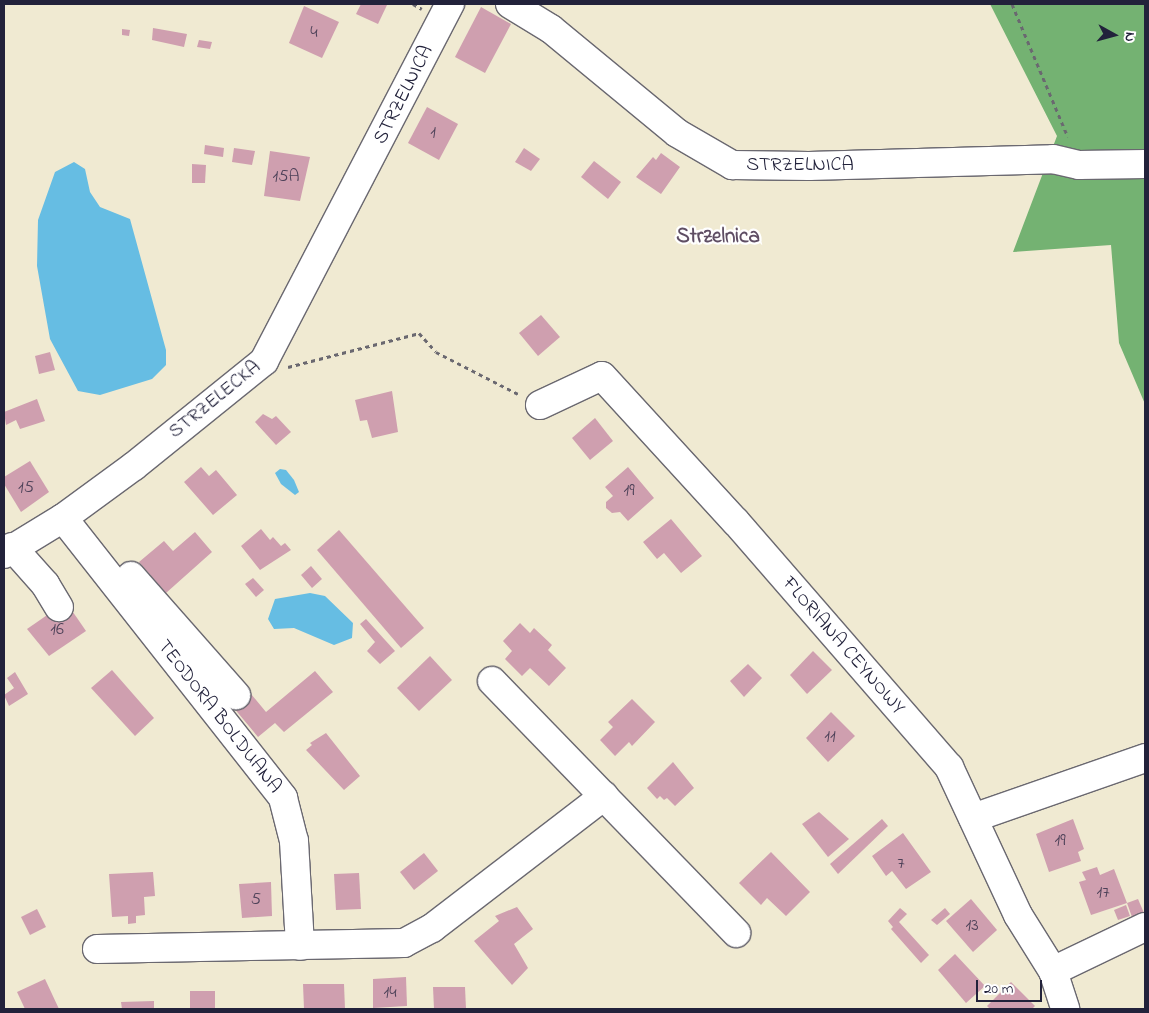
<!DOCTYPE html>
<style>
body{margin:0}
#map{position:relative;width:1149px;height:1013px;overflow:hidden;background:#f0ead2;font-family:"Indie Flower",sans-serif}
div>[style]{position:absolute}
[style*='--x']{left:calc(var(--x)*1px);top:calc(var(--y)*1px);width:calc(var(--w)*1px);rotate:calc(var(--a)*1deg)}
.forest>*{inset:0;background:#74b272}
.water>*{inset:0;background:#66bde3}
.building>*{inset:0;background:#cf9faf}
.path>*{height:3px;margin-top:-1.5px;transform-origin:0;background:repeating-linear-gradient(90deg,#6a6870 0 4px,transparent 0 8px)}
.roads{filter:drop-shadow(1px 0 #6a6870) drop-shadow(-1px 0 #6a6870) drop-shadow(0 1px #6a6870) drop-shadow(0 -1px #6a6870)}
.minor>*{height:28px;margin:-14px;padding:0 14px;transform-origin:14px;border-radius:14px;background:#fff}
span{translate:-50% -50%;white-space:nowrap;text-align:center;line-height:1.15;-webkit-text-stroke:4.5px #fff;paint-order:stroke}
.number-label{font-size:18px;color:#4d4158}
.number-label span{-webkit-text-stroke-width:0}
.street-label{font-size:20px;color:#22223b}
.neighbourhood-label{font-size:21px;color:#5f4e64;font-weight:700}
.frame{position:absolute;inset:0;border:5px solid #22223b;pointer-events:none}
.north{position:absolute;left:1089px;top:10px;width:50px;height:50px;-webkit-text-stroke:4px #fff;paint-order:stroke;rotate:97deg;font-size:14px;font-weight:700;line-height:20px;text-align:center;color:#22223b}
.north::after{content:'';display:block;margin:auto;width:18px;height:22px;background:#22223b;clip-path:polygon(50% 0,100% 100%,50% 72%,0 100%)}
.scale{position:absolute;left:976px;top:980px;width:66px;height:22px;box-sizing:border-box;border:2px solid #22223b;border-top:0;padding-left:6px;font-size:15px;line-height:18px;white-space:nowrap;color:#22223b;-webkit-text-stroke:4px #fff;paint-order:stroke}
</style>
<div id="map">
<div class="forest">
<div style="clip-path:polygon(990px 4px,1145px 4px,1145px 404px,1119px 343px,1111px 245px,1013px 252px,1057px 136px)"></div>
</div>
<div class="water">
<div style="clip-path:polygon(74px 162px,85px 169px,90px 192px,100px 207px,130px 219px,166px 350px,166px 365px,152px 379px,100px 395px,78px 391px,50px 339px,37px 266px,38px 220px,55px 172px)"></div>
<div style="clip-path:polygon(280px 469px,286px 470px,294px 480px,299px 492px,295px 495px,281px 484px,275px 473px)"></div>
<div style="clip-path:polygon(310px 593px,325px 596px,353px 623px,352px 638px,334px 645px,294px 628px,274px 629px,268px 619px,275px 599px)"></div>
</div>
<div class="building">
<div style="clip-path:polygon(361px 4px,387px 5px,378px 24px,356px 14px)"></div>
<div style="clip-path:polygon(304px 6px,339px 22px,322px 58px,289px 43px)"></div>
<div style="clip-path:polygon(481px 7px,511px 24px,485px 73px,455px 57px)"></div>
<div style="clip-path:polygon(153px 28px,187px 34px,184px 47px,152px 40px)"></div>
<div style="clip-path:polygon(122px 29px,130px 30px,129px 36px,122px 35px)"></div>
<div style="clip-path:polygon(199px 40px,212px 42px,210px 49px,197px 47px)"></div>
<div style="clip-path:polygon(427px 107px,458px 124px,439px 160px,408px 143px)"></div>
<div style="clip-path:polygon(205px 145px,224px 148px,223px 157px,204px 154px)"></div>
<div style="clip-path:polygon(234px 148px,255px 151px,252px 165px,232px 162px)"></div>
<div style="clip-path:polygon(524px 148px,540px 159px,531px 171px,515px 162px)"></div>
<div style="clip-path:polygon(270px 151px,310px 157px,300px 201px,264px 196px)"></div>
<div style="clip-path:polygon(661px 153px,680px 167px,661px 194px,636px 177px,653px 157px,656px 160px)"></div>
<div style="clip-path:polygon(594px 161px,621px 182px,608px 199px,581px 177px)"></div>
<div style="clip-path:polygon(192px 164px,206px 165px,205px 183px,192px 183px)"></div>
<div style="clip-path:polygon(541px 315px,560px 337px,538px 356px,519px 333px)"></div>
<div style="clip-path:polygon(50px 352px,55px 370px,39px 374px,35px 356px)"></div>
<div style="clip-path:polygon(392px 391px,398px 432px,372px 438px,367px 420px,360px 421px,355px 400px)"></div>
<div style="clip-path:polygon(37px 399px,45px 421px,20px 429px,16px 420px,6px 425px,4px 412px)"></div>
<div style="clip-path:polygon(263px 414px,272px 419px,276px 416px,291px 432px,276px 445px,255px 422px)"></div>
<div style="clip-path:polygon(595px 418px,613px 441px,590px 460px,572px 438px)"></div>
<div style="clip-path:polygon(30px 461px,49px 492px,21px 512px,4px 484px,4px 477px)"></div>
<div style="clip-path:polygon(201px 467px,209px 476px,216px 470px,237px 495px,213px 515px,184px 482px)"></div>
<div style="clip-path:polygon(628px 467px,654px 498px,628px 521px,620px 512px,612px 513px,606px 508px,606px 502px,613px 496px,605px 487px)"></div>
<div style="clip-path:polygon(671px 519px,702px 556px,681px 573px,664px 553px,657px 559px,643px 542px)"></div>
<div style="clip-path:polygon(261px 529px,270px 540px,273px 537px,281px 546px,285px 543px,291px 550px,260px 570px,241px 546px)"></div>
<div style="clip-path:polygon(339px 530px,424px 628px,401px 648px,317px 550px)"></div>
<div style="clip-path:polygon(195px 532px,212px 552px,166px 593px,139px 562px,164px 541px,173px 551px)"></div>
<div style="clip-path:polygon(311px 566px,322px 579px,312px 588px,301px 575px)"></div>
<div style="clip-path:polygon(253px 578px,264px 590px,256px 597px,245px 584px)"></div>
<div style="clip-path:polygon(66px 602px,86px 631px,49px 656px,27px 629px)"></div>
<div style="clip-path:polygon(366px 619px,395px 651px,380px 664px,367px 651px,375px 642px,360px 624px)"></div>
<div style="clip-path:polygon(520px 623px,530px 633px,534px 628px,552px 645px,548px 650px,566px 668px,549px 686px,530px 668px,522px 676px,505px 659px,512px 651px,503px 641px)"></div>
<div style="clip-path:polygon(813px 651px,832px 670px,807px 694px,790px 675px)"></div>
<div style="clip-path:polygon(430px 656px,452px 680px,419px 711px,397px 688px)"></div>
<div style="clip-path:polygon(748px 664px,762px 678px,744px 697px,730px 681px)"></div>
<div style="clip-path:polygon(112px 670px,154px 718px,135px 736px,91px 688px)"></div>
<div style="clip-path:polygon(315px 671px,333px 692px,284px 732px,275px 723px,258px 737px,228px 701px,246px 688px,266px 712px)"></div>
<div style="clip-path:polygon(15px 672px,28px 694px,9px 706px,4px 695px,14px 688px,7px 678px)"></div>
<div style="clip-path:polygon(632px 699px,655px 722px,632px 746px,629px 742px,615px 756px,600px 740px,613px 727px,608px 722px)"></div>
<div style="clip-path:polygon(831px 712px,855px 736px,828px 762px,806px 738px)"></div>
<div style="clip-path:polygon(326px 733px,360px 776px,344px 790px,306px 750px,312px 745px,310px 743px)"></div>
<div style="clip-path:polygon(673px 762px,694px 788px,675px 806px,667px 798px,664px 800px,660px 796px,657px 799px,647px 788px)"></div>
<div style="clip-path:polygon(819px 812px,849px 839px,828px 857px,802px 824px)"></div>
<div style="clip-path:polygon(882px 819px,888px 826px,838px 874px,830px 864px)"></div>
<div style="clip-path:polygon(1073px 819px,1084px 849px,1078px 852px,1081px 861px,1049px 872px,1036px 834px)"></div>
<div style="clip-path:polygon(903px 833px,931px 872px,906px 889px,892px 871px,886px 876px,872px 856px)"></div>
<div style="clip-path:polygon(771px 852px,810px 892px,786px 916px,767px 898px,761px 905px,739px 883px)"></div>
<div style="clip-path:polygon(424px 853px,438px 871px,414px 890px,400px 872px)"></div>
<div style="clip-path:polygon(1097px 867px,1100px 875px,1114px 869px,1127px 903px,1091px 915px,1079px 882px,1086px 880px,1082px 872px)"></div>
<div style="clip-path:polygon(153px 872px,155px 896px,144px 897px,145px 915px,136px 916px,136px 923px,128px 924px,128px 916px,112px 917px,109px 874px)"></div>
<div style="clip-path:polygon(359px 873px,361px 909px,336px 910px,334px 874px)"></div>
<div style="clip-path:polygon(271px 882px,272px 916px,242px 918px,239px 884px)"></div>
<div style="clip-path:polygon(971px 899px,997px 930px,973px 952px,946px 921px)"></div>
<div style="clip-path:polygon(1138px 899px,1144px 913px,1132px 917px,1127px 903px)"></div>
<div style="clip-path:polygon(1126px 905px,1130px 916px,1118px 920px,1114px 910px)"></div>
<div style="clip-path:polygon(517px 907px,533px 929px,514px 944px,528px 968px,512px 985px,474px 941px,499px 921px,495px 916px)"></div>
<div style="clip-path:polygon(900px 908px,907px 914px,899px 922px,929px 955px,921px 963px,891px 929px,893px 927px,888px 921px)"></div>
<div style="clip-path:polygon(945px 908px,950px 914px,937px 925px,931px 920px)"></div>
<div style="clip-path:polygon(37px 909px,46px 927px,30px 935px,21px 917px)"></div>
<div style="clip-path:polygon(955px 954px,985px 986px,966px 1003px,938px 970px)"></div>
<div style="clip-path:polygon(406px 977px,407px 1006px,373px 1008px,373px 979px)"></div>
<div style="clip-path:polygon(45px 979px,59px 1009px,25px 1009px,17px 992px)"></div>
<div style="clip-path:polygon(1011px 982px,1035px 1006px,1032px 1009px,990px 1009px,987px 1006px)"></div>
<div style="clip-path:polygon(303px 984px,344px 984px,345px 1009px,304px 1009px)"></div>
<div style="clip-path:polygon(433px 987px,465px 987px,466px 1009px,434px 1009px)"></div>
<div style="clip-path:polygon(190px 991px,215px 991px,215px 1009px,190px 1009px)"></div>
<div style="clip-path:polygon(154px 1001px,154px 1009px,122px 1009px,121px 1002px)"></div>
</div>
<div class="path">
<div style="--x:413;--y:4;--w:10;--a:29"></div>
<div style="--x:1012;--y:4;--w:144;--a:67.2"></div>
<div style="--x:288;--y:367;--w:135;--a:-14.5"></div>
<div style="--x:419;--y:333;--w:25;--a:48"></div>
<div style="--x:436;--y:352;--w:92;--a:27.1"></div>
</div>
<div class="roads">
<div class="minor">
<div style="--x:510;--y:4;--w:48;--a:31.4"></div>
<div style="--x:551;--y:29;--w:163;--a:39.5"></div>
<div style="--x:677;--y:133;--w:64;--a:30.2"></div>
<div style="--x:732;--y:165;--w:77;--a:0.7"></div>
<div style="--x:809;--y:166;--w:244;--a:-1.6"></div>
<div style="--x:1053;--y:159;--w:27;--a:13"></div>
<div style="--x:1079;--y:165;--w:66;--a:-0.9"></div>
<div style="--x:540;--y:405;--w:68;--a:-25.1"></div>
<div style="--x:602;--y:376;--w:198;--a:47.5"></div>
<div style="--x:736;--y:522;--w:325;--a:49"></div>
<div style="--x:949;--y:767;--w:163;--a:65"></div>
<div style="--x:1018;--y:915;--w:66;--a:58"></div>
<div style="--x:1053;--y:971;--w:40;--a:72"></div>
<div style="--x:63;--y:518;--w:356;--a:51.8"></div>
<div style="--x:283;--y:798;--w:44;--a:75.7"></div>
<div style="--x:294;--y:841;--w:105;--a:86.7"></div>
<div style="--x:12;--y:547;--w:50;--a:48.3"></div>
<div style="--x:45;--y:584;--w:27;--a:59"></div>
<div style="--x:4;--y:554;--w:69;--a:-31.4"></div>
<div style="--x:63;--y:518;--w:88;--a:-36.2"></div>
<div style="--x:134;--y:466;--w:167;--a:-38.9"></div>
<div style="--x:264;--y:361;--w:403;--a:-62.5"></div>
<div style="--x:131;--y:576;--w:159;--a:48.6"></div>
<div style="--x:492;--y:681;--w:351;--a:45.9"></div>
<div style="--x:973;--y:818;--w:182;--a:-19.2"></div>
<div style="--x:97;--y:949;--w:307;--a:-1.1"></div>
<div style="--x:404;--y:943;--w:32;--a:-28"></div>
<div style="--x:432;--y:928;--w:217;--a:-37.5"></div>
<div style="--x:1053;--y:971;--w:102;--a:-25.6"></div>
</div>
</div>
<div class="number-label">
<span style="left:314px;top:33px">4</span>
<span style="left:433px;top:133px">1</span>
<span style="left:286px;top:177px">15A</span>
<span style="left:26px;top:488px">15</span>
<span style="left:629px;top:491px">19</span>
<span style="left:57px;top:630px">16</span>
<span style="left:830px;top:737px">11</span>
<span style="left:1060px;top:841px">19</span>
<span style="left:901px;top:864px">7</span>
<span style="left:1103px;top:893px">17</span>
<span style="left:256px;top:900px">5</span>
<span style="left:972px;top:926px">13</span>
<span style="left:390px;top:993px">14</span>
</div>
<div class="street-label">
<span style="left:404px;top:95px;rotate:-63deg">STRZELNICA</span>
<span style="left:800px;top:165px">STRZELNICA</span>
<span style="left:215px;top:400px;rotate:-39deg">STRZELECKA</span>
<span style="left:843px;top:646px;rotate:49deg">FLORIANA CEYNOWY</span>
<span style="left:219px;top:717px;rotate:52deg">TEODORA BOLDUANA</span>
</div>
<div class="neighbourhood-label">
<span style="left:718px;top:237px">Strzelnica</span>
</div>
<div class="frame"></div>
<div class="north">N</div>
<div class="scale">20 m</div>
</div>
